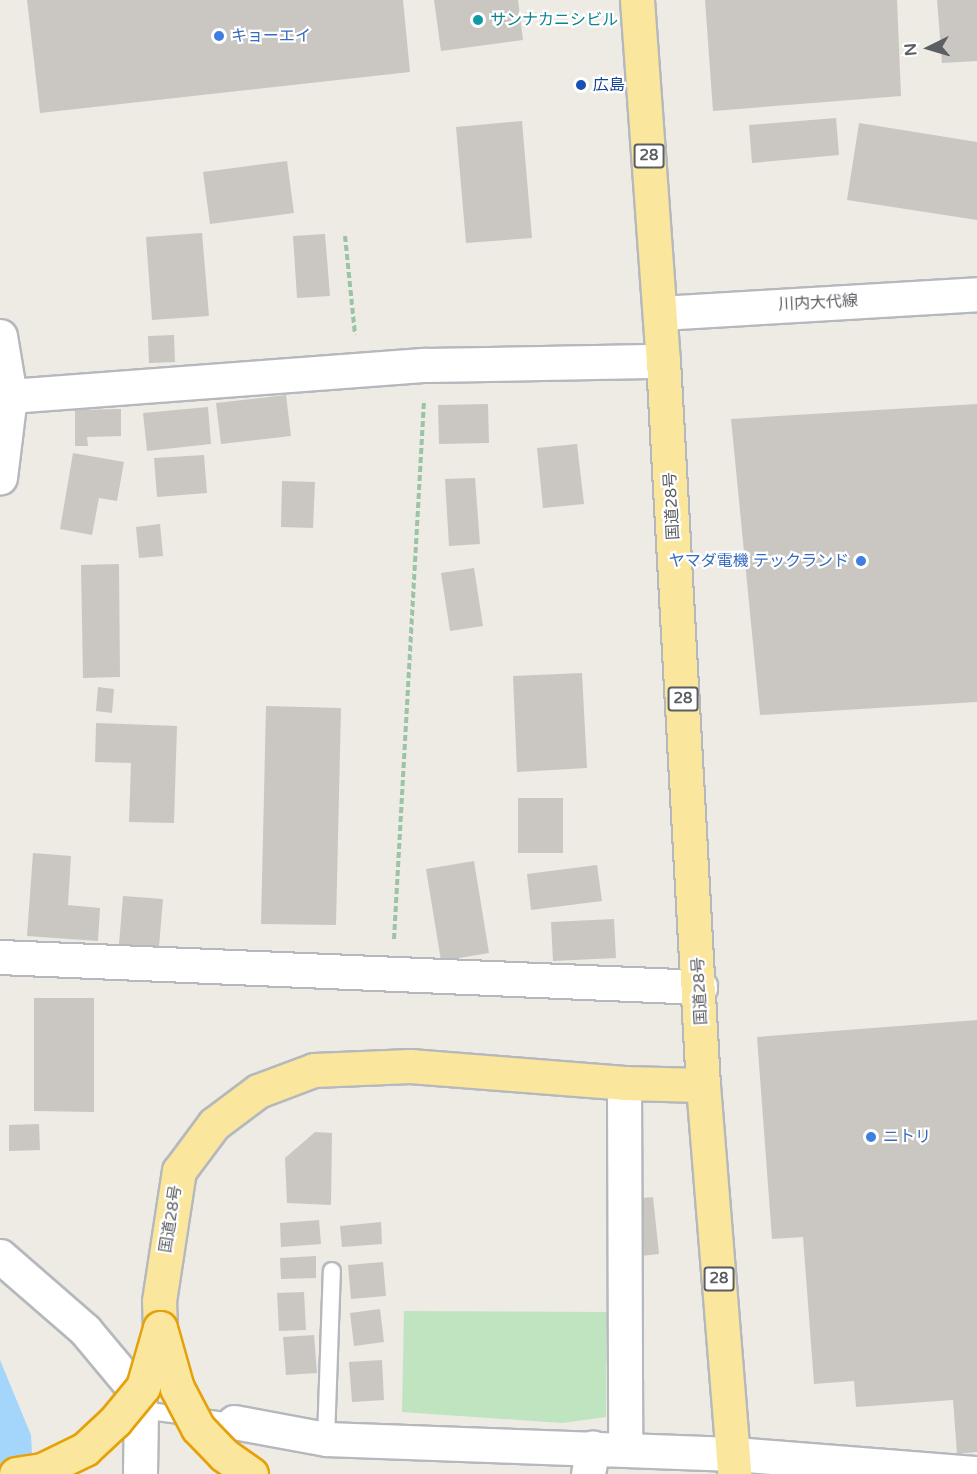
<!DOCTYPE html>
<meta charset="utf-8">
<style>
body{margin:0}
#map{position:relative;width:977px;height:1474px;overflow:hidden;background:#edebe3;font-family:"Varela Round","Noto Sans JP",sans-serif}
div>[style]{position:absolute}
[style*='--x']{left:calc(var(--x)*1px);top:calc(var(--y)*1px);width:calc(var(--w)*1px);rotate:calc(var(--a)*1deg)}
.green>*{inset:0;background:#c0e4c0}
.water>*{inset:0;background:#a4d5fb}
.building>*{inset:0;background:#cac7c2}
.path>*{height:4px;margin-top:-2px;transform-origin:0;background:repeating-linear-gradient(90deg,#9ac4a5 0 6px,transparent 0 9px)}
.roads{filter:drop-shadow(2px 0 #b5b8bc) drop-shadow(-2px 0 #b5b8bc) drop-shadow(0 2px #b5b8bc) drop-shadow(0 -2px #b5b8bc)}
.service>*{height:16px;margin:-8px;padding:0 8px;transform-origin:8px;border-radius:8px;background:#fff}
.minor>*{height:33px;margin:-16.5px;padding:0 16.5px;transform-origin:16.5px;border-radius:16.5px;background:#fff}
.tertiary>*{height:33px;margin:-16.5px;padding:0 16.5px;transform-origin:16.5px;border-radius:16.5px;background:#fff}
.secondary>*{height:33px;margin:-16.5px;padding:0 16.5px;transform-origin:16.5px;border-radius:16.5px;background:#fff}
.trunk>*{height:33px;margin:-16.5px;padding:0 16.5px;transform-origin:16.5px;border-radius:16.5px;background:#fae69c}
.bridges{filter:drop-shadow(2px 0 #e6a10a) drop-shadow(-2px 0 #e6a10a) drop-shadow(0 2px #e6a10a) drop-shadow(0 -2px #e6a10a)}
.trunk-bridge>*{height:33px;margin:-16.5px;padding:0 16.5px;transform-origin:16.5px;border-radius:16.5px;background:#fae69c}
.dots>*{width:16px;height:16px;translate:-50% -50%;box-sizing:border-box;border:3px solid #fff;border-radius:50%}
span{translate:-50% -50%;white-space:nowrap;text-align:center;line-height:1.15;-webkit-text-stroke:4.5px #fff;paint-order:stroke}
.shield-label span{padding:2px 4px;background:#fff;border:2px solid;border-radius:4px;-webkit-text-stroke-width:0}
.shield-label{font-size:15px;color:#5b5e63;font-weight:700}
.culture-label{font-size:16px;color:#0d838f}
.left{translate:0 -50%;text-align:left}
.shop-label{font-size:16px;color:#366cbe}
.right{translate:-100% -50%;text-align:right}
.transit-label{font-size:16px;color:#164399}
.street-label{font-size:16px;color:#5b5e63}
.north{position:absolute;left:899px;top:18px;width:60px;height:60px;-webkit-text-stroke:4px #fff;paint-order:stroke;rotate:265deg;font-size:16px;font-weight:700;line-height:24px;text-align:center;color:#5b5e63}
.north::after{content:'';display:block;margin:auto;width:21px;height:27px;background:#5b5e63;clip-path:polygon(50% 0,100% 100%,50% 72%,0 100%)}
</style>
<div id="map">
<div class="green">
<div style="clip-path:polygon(404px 1311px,607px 1312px,606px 1417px,562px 1423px,402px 1412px)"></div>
</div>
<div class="water">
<div style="clip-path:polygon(0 1360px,31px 1435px,33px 1474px,0 1474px)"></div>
</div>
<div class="building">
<div style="clip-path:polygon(27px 0,403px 0,410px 72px,40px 113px)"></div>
<div style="clip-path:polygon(434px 0,518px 0,523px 40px,441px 51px)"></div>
<div style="clip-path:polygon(705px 0,897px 0,901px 96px,713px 111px)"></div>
<div style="clip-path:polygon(937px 0,977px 0,977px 61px,942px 63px)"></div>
<div style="clip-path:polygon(836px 118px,839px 155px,752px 163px,749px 125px)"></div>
<div style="clip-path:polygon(522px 121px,532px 238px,466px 243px,456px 127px)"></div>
<div style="clip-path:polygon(859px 123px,977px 142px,977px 220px,847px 200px)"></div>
<div style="clip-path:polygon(287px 161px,294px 213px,210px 224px,203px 172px)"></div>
<div style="clip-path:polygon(202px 233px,209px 316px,152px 320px,146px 237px)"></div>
<div style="clip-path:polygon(325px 234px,330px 296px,297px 298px,293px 236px)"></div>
<div style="clip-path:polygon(174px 335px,175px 362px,149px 363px,148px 336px)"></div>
<div style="clip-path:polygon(286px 395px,291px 436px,221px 444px,216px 403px)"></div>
<div style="clip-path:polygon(488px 404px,489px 443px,439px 444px,438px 405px)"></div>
<div style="clip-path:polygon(977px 404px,977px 702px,760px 715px,731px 419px)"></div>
<div style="clip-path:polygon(208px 407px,211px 444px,147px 451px,143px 413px)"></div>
<div style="clip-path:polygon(121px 409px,121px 436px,87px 437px,88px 446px,75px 446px,75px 410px)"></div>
<div style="clip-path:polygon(577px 444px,584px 504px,543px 508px,537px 448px)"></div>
<div style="clip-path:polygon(73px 453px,124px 462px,117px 501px,99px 498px,92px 535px,60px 529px)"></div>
<div style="clip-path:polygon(204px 455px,207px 493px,157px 497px,154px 458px)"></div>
<div style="clip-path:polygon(475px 478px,480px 544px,449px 546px,445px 479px)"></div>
<div style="clip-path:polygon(282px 481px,315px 482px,313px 528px,281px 527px)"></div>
<div style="clip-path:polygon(160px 524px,163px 556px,139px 558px,136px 527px)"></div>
<div style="clip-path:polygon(119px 564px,120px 677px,83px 678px,81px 565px)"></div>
<div style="clip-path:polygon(474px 568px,483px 626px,450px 631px,441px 573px)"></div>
<div style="clip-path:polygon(582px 673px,587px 768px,517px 772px,513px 676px)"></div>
<div style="clip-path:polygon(98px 687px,114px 689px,112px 713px,96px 711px)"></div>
<div style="clip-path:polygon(266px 706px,341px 708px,336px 925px,261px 924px)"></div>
<div style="clip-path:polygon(96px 723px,177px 726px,174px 823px,129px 822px,131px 763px,95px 762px)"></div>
<div style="clip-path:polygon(518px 798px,563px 798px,563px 853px,518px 853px)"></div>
<div style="clip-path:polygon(33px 853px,71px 856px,68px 905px,100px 908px,98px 941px,27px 936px)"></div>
<div style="clip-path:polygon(474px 861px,489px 953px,441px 961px,426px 869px)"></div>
<div style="clip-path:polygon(597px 865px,602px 901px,531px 910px,527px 874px)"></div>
<div style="clip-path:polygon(123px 896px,163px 899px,159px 947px,119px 944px)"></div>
<div style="clip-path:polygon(614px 919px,616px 958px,553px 961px,551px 922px)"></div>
<div style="clip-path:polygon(34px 998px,94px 998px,94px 1112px,34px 1111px)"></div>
<div style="clip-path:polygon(977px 1020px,977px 1452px,957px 1454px,953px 1400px,856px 1407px,854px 1381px,814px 1384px,803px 1237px,772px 1239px,757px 1037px)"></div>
<div style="clip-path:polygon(39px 1124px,40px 1150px,9px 1151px,9px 1125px)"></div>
<div style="clip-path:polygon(315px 1132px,332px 1133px,331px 1205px,287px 1203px,285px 1158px)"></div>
<div style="clip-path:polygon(653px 1197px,659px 1254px,640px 1256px,634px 1199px)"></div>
<div style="clip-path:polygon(319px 1220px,321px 1244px,281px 1247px,280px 1223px)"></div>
<div style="clip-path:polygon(381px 1222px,382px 1244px,342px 1247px,340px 1226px)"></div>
<div style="clip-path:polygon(316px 1256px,316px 1278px,281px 1279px,280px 1258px)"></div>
<div style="clip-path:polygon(383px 1262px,386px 1296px,351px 1299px,348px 1265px)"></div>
<div style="clip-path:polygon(304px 1292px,306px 1330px,279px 1331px,277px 1293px)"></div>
<div style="clip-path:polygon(380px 1309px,384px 1342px,354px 1346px,350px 1313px)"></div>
<div style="clip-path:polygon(314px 1335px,317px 1373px,286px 1375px,283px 1337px)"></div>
<div style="clip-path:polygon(382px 1360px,384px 1400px,352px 1402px,349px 1362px)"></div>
</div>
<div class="path">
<div style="--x:345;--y:236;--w:99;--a:84.2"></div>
<div style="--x:394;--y:939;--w:539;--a:-86.81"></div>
</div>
<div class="roads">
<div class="service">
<div style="--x:141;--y:1410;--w:94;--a:7.4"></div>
<div style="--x:326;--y:1439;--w:168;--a:-88"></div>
</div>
<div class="minor">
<div style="--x:10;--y:396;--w:417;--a:-4.3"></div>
<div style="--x:426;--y:365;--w:237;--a:-1"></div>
<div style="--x:0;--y:957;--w:701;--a:2.45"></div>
<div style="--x:624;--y:1083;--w:366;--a:89.8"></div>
<div style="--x:0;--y:1256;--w:113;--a:41"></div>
<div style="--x:85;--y:1330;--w:80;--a:50.1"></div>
<div style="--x:136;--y:1391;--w:20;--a:75"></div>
<div style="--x:141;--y:1410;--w:64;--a:90.9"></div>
<div style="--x:234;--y:1422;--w:94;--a:10.5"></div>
<div style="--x:326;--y:1439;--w:408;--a:2.1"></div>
<div style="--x:734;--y:1454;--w:244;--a:4.5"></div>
<div style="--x:588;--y:1474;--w:27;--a:-80"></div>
</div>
<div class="tertiary">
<div style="--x:0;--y:336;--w:61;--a:80.5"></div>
<div style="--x:10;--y:396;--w:82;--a:97"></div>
</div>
<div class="secondary">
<div style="--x:660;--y:313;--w:318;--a:-3.4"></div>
</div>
<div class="trunk">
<div style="--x:637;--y:0;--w:362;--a:85.9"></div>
<div style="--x:663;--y:361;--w:725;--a:86.84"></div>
<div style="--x:703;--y:1085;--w:390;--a:85.4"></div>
<div style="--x:160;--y:1328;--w:27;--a:-92"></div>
<div style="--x:159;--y:1301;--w:132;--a:-81.3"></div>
<div style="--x:179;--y:1171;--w:59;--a:-53.3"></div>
<div style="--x:214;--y:1124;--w:55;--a:-36.9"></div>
<div style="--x:258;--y:1091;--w:60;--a:-20.6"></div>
<div style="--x:314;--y:1070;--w:96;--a:-2.4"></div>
<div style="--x:410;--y:1066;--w:215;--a:4.5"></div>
<div style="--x:624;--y:1083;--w:79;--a:1.5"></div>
</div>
</div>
<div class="bridges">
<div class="trunk-bridge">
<div style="--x:160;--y:1328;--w:62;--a:74.2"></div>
<div style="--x:177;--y:1388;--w:45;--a:62.3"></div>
<div style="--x:198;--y:1428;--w:37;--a:46"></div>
<div style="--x:224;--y:1455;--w:33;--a:35"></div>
<div style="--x:16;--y:1474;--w:26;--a:-9"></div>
<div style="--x:42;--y:1470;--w:48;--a:-26"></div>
<div style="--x:85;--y:1449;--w:41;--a:-43"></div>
<div style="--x:115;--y:1421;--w:44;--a:-50.5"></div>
<div style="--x:143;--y:1387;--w:61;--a:-73.9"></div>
</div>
</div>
<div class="dots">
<div style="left:478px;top:20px;background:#0f9aa8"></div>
<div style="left:219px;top:36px;background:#3f7fe0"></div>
<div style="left:581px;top:85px;background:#1a4fb4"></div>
<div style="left:861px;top:561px;background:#3f7fe0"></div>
<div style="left:871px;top:1137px;background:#3f7fe0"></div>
</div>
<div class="shield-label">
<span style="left:649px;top:156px">28</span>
<span style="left:683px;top:699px">28</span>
<span style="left:719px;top:1279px">28</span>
</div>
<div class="culture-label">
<span class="left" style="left:490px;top:20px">サンナカニシビル</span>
</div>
<div class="shop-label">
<span class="left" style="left:231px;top:36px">キョーエイ</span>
<span class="right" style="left:849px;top:561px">ヤマダ電機 テックランド</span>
<span class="left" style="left:883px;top:1137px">ニトリ</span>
</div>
<div class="transit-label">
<span class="left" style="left:593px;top:85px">広島</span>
</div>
<div class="street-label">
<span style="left:818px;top:303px;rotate:-3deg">川内大代線</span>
<span style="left:672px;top:506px;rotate:-93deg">国道28号</span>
<span style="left:700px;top:991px;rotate:-93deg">国道28号</span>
<span style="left:171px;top:1219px;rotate:-81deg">国道28号</span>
</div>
<div class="north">N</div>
</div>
